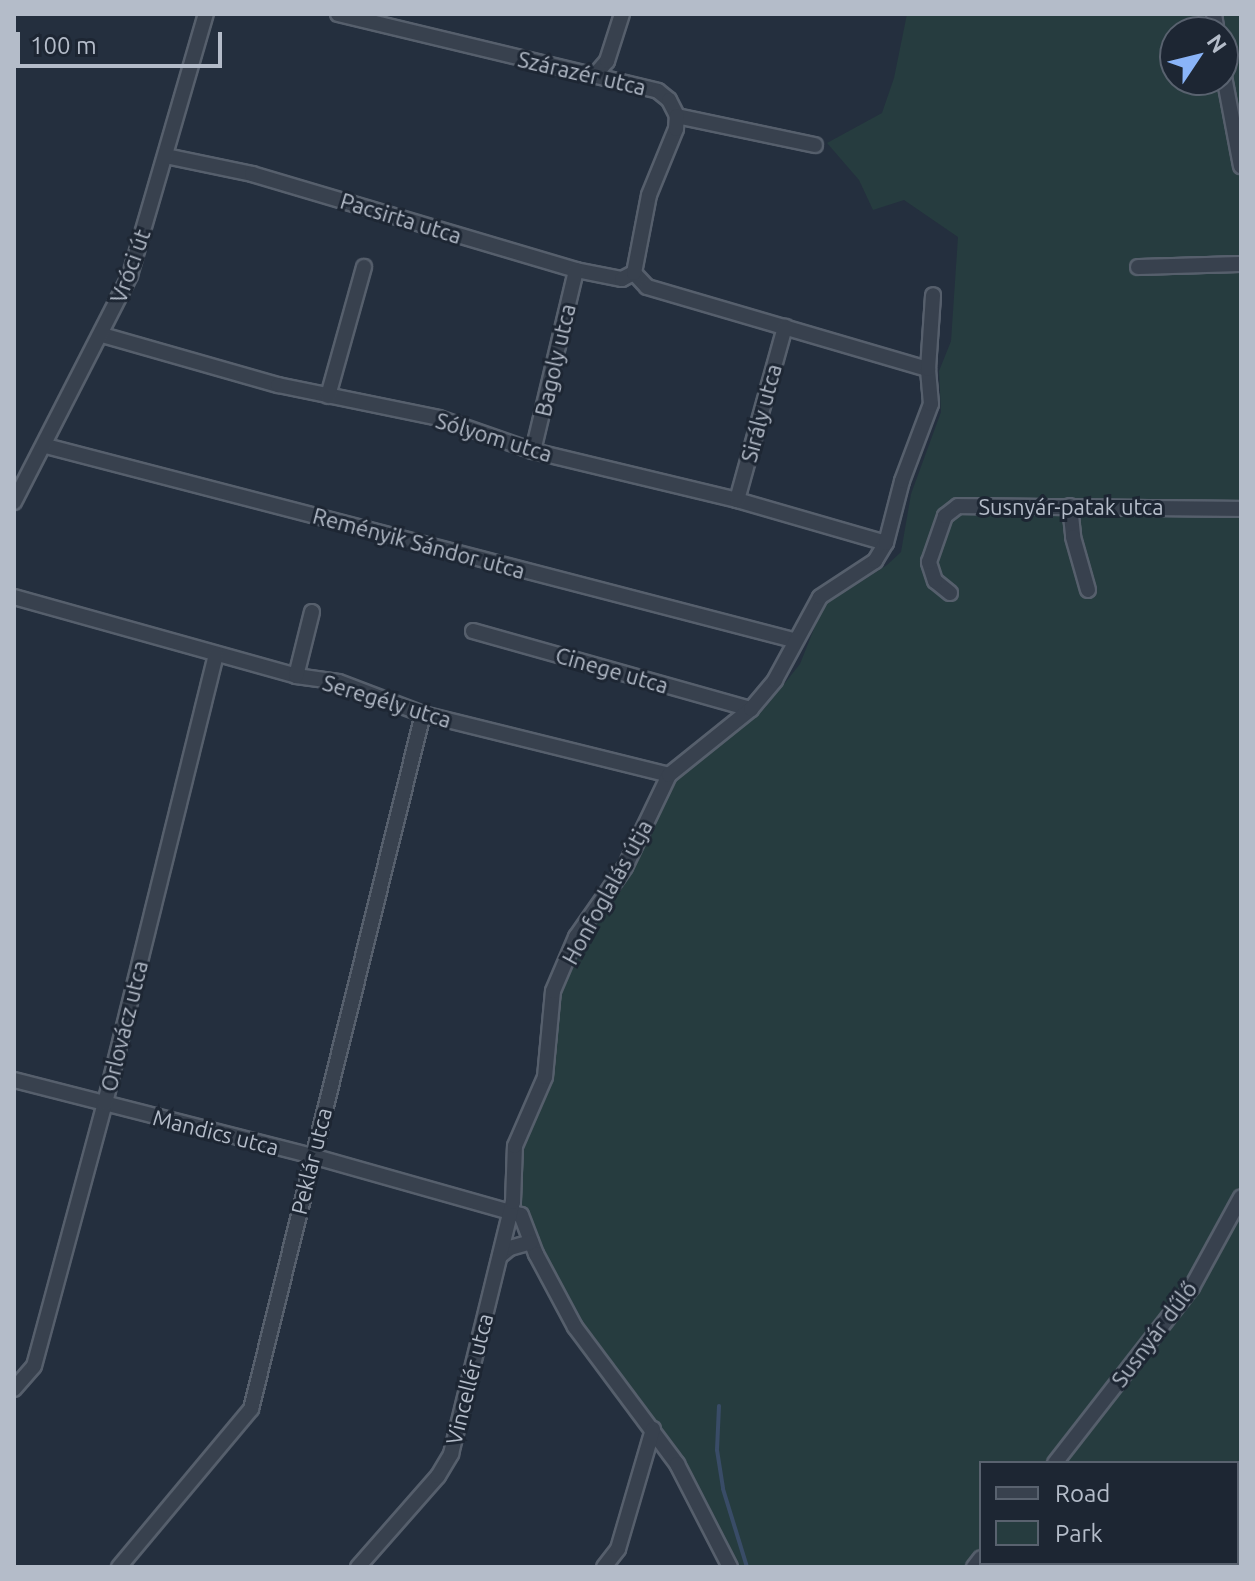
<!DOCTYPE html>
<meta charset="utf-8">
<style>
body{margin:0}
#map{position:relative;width:1255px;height:1581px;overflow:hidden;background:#242f3e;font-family:Ubuntu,sans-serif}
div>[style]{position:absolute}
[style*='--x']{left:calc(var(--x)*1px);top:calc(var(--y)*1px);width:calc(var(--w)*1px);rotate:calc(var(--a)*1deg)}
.green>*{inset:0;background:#263c3f}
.stream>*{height:4px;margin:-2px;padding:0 2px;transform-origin:2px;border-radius:2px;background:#394c67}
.roads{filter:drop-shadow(2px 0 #565f6c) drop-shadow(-2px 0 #565f6c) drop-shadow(0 2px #565f6c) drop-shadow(0 -2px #565f6c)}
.minor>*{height:14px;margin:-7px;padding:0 7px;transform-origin:7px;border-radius:7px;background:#38414e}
span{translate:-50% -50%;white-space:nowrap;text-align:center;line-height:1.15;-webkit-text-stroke:6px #1d2633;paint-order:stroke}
.street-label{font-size:22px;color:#b4bcc9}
.frame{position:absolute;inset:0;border:16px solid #b4bcc9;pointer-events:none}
.legend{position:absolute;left:979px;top:1461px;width:260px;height:104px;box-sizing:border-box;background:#1d2633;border:2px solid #59626f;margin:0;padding:10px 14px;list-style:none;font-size:24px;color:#b4bcc9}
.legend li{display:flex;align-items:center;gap:16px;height:40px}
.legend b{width:40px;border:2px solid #59626f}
.north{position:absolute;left:1159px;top:16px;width:80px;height:80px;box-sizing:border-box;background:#1d2633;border:2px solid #59626f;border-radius:50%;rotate:55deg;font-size:22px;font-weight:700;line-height:32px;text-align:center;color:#b4bcc9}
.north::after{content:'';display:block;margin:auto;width:28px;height:36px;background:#8ab4f8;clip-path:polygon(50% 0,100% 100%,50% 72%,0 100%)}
.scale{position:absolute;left:16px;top:32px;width:206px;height:36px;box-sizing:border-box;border:4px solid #b4bcc9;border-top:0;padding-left:10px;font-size:24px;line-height:28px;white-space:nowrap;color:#b4bcc9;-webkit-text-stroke:6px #1d2633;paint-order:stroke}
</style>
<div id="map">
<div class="green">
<div style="clip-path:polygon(evenodd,907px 14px,1241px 14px,1241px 1567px,730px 1567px,677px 1464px,596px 1357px,513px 1202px,515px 1146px,545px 1077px,553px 991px,576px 937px,672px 786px,705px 748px,764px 709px,800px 664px,823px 606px,887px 565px,901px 552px,911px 494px,941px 412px,939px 371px,951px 341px,958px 237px,904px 200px,873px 210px,859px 180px,827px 143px,882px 113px,894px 78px,907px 14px,1175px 32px,1223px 32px,1223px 80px,1175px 80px,1175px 32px,907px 14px,981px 1463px,1237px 1463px,1237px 1563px,981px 1563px,981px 1463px)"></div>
</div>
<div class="stream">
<div style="--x:719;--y:1406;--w:44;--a:92.6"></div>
<div style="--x:717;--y:1450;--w:39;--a:81"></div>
<div style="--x:723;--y:1489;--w:82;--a:72.9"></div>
</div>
<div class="roads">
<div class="minor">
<div style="--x:338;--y:14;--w:329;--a:13.5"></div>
<div style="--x:658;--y:91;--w:14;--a:39"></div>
<div style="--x:669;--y:100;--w:18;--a:63"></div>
<div style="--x:1214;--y:14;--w:18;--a:81"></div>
<div style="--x:1223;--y:71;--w:97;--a:79.3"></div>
<div style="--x:594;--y:76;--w:20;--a:-49"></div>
<div style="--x:607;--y:61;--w:49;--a:-72.3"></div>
<div style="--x:677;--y:116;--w:141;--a:11.9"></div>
<div style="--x:166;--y:156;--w:88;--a:11.8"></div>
<div style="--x:252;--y:174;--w:338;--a:16.5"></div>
<div style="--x:576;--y:270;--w:47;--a:11.1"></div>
<div style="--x:622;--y:279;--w:13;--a:-27"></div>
<div style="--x:1138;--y:267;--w:103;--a:-1.7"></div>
<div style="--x:634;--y:273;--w:19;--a:47"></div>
<div style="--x:647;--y:287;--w:293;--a:16.3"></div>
<div style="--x:634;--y:273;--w:79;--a:-79.1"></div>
<div style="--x:649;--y:195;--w:71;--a:-67.8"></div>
<div style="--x:676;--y:129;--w:13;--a:-86"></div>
<div style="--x:102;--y:335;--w:183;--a:15.9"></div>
<div style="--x:278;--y:385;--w:164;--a:11.6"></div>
<div style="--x:439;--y:418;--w:100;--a:19.3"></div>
<div style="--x:533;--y:451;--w:210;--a:13.5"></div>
<div style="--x:737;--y:500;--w:155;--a:16.1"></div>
<div style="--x:328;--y:396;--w:134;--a:-74.4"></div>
<div style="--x:46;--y:446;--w:772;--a:14.56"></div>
<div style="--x:533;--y:451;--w:186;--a:-76.6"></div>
<div style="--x:737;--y:500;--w:180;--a:-74.5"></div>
<div style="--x:14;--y:502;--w:255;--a:-62.9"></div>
<div style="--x:130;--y:275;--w:272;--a:-73.8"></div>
<div style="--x:1070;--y:506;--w:31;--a:84"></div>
<div style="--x:1073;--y:537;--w:55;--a:74.2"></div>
<div style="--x:950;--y:593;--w:19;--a:-141"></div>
<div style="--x:935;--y:581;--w:20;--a:-108"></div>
<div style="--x:929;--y:562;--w:49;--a:-70.8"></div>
<div style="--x:945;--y:516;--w:16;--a:-38"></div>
<div style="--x:958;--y:506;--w:283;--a:0.6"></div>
<div style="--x:14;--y:597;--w:293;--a:15.6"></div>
<div style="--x:296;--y:676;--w:43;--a:7.9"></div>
<div style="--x:339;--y:682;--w:90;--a:20.9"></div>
<div style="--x:423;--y:714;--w:253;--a:13.9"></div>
<div style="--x:473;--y:631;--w:289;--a:15.7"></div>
<div style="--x:296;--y:676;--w:66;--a:-76"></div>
<div style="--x:14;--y:1080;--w:308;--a:14.3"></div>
<div style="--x:312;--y:1156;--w:217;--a:15.8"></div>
<div style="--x:521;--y:1215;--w:42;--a:69"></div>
<div style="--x:536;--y:1254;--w:83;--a:61.9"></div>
<div style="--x:575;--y:1327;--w:171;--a:53.3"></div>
<div style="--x:677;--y:1464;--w:116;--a:62.8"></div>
<div style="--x:500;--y:1256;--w:13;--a:-39"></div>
<div style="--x:510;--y:1248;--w:22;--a:-16"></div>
<div style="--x:14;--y:1389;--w:30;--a:-49"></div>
<div style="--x:34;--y:1366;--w:272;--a:-74.9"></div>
<div style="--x:105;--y:1103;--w:462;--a:-76.1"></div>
<div style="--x:1055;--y:1463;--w:223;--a:-52.1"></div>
<div style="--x:1192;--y:1287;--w:102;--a:-61.4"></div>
<div style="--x:119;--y:1567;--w:206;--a:-50.1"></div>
<div style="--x:251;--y:1409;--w:716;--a:-76.1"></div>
<div style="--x:358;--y:1567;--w:121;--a:-48.7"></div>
<div style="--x:438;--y:1476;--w:26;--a:-59"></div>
<div style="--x:451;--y:1454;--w:260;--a:-76.2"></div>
<div style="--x:513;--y:1202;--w:56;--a:-88"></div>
<div style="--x:515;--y:1146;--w:75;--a:-66.5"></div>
<div style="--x:545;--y:1077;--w:86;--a:-84.7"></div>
<div style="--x:553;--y:991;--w:59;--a:-66.9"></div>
<div style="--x:576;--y:937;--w:85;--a:-55"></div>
<div style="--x:625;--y:867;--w:102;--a:-64.4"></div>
<div style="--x:669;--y:775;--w:105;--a:-38.8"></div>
<div style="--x:751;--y:709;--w:38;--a:-50"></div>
<div style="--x:775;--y:680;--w:94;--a:-61.5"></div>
<div style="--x:820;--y:597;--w:66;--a:-33.2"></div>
<div style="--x:875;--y:561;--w:21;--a:-59"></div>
<div style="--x:886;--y:543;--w:64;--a:-75.5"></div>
<div style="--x:902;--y:481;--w:82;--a:-69.4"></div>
<div style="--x:931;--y:404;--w:35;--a:-95"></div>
<div style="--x:928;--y:369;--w:74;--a:-86.1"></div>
<div style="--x:604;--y:1567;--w:23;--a:-52"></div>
<div style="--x:618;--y:1549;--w:125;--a:-73.7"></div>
<div style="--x:974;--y:1567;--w:11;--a:-52"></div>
</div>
</div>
<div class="street-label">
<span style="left:582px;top:73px;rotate:13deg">Szárazér utca</span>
<span style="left:401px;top:218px;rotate:17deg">Pacsirta utca</span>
<span style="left:130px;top:266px;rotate:-70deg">Vróci út</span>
<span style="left:555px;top:360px;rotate:-77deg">Bagoly utca</span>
<span style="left:761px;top:413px;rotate:-75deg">Sirály utca</span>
<span style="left:494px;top:437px;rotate:17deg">Sólyom utca</span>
<span style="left:1071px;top:507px">Susnyár-patak utca</span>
<span style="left:419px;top:543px;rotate:15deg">Reményik Sándor utca</span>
<span style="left:612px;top:670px;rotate:16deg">Cinege utca</span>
<span style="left:387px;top:701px;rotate:17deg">Seregély utca</span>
<span style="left:607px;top:892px;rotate:-61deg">Honfoglalás útja</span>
<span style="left:124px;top:1026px;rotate:-76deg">Orlovácz utca</span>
<span style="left:216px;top:1132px;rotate:14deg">Mandics utca</span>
<span style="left:311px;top:1161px;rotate:-76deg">Peklár utca</span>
<span style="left:1154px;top:1334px;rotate:-53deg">Susnyár dűlő</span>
<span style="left:469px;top:1379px;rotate:-76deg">Vincellér utca</span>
</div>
<div class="frame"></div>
<ul class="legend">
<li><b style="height:10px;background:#38414e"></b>Road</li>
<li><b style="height:22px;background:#263c3f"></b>Park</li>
</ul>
<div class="north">N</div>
<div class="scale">100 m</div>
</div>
